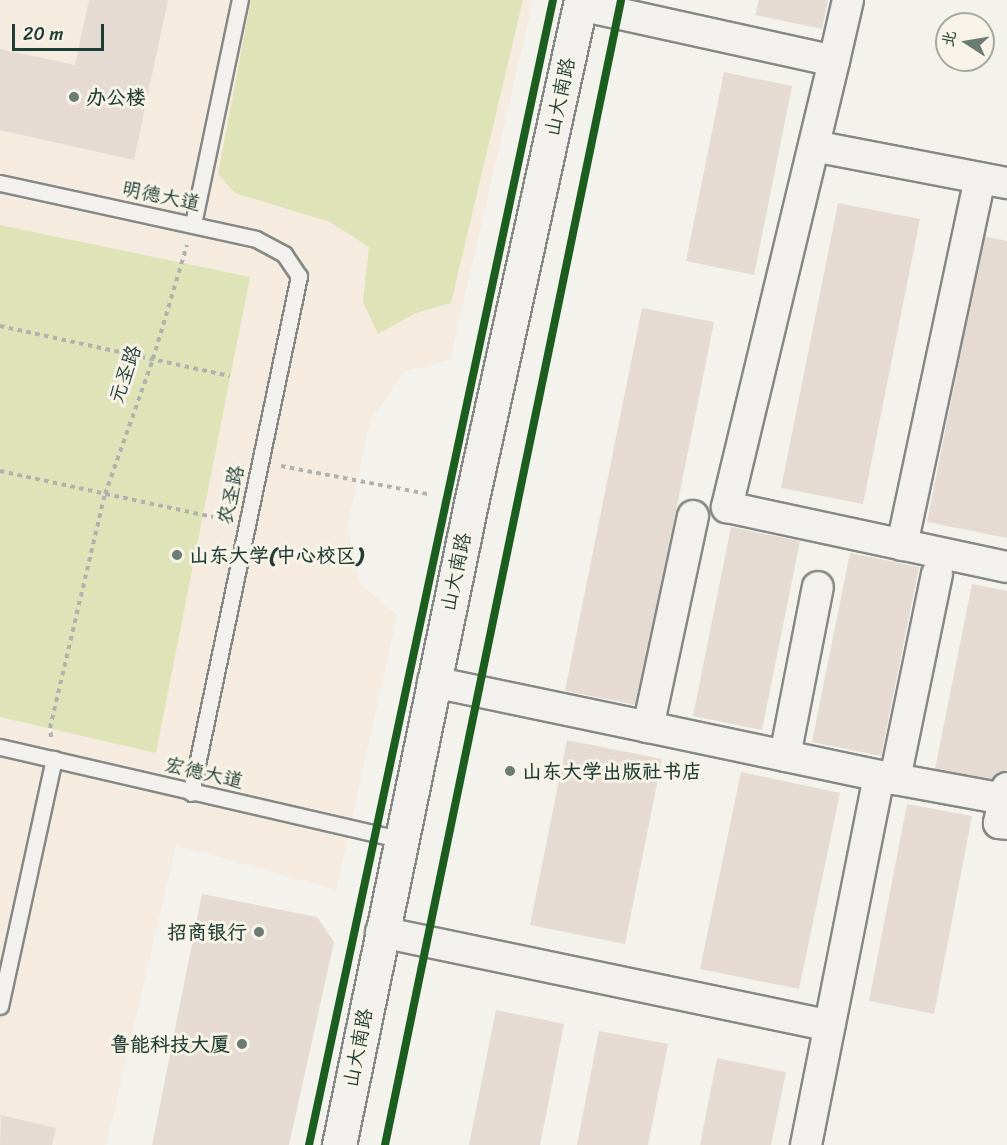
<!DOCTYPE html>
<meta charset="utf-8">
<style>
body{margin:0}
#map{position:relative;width:1007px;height:1145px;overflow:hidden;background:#f4f2ec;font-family:Sriracha,"LXGW WenKai TC",sans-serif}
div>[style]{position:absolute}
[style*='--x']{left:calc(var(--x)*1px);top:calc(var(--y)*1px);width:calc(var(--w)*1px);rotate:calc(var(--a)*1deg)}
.built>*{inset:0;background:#f5ebde}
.green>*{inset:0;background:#dee4b8}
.building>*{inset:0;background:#e5dbd2}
.path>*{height:4px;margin-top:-2px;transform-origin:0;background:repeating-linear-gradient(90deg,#b0b2ae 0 4.5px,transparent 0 9px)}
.roads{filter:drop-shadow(2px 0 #848985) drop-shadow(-2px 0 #848985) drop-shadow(0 2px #848985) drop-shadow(0 -2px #848985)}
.service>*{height:15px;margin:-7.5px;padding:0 7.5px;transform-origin:7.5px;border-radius:7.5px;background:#f2f1ed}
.minor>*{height:30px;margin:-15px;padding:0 15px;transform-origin:15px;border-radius:15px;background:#f2f1ed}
.secondary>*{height:33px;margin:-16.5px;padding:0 16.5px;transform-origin:16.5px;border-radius:16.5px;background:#f2f1ed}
.cycleway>*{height:8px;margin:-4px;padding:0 4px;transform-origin:4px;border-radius:4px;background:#1b5e20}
.dots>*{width:16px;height:16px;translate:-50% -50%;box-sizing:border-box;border:3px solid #f7f3e8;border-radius:50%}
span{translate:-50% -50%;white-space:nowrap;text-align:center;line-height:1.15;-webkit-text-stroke:6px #f7f3e8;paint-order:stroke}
.poi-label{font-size:20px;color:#1f3d34;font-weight:700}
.left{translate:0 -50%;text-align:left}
.right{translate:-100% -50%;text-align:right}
.street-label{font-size:20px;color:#1f3d34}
.north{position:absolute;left:935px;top:12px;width:60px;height:60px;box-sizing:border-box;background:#f7f3e8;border:2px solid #a1aaa0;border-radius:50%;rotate:282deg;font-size:16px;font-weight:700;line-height:24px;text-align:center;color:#1f3d34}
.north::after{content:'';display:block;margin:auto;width:21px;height:27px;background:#6a7c74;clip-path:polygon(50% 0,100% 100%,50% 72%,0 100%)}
.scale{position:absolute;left:12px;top:24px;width:92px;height:27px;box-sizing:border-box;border:3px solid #1f3d34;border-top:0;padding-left:8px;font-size:18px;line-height:21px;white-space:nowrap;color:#1f3d34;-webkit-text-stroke:4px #f7f3e8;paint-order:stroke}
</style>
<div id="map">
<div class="built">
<div style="clip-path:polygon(0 0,533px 0,450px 360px,404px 372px,370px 421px,347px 527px,360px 584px,397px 615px,336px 890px,176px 845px,106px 1145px,0 1145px)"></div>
</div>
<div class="green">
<div style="clip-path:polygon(251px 0,523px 0,451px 303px,416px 313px,378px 334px,363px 302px,369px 247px,330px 222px,235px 193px,218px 174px)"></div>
<div style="clip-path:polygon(0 225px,250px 277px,156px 753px,0 717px)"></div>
</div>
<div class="building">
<div style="clip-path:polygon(89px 0,168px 0,134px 160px,0 130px,0 49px,75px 65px)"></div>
<div style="clip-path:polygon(759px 0,828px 0,822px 29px,755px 15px)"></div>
<div style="clip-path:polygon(724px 72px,792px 86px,754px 275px,686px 261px)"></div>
<div style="clip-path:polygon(838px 203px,920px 219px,863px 504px,781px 488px)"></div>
<div style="clip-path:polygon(984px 236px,1007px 241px,1007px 538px,927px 522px)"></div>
<div style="clip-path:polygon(642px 308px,714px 322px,637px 705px,565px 691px)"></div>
<div style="clip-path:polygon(731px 527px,800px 541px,762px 730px,693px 716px)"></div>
<div style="clip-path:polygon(850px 553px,919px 567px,881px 756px,812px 742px)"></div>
<div style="clip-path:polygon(972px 584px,1007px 591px,1007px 767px,1003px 787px,934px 774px)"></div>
<div style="clip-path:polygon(567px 740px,662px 759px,625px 944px,530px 925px)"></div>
<div style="clip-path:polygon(741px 772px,840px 793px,799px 989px,700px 969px)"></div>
<div style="clip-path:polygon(907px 804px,972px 816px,934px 1014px,869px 1001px)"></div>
<div style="clip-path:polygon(202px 894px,317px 917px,334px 942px,289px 1145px,152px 1145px)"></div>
<div style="clip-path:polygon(496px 1010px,564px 1024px,540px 1145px,469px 1145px)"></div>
<div style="clip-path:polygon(599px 1031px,668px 1044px,648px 1145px,577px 1145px)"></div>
<div style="clip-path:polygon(717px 1058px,786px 1072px,771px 1145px,700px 1145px)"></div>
<div style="clip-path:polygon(1px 1115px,56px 1128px,52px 1145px,0 1145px)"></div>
</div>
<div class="path">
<div style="--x:0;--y:326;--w:235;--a:12.3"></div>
<div style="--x:281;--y:466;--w:150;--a:10.8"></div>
<div style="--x:0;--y:471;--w:218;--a:12.2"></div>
<div style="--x:51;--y:737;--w:9;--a:-96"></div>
<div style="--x:50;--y:728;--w:240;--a:-76.8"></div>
<div style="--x:105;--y:494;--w:143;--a:-70.4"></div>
<div style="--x:153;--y:359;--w:119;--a:-73.4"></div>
</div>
<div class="roads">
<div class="service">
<div style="--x:0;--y:183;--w:262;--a:12.3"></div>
<div style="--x:256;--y:239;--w:32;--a:28"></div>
<div style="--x:284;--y:254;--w:27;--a:56"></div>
<div style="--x:299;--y:276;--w:528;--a:101.8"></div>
<div style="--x:193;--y:224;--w:229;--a:-78.2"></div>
<div style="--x:0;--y:747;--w:410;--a:13"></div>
<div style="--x:0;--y:1006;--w:253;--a:-77.7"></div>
</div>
<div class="minor">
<div style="--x:580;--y:5;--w:260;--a:12.4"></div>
<div style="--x:834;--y:61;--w:63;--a:-77.1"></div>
<div style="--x:834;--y:61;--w:459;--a:103.5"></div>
<div style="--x:727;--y:507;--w:286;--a:12.1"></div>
<div style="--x:814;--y:146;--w:197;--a:10.9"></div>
<div style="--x:693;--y:516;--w:216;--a:102"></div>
<div style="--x:648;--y:727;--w:252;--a:11.9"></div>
<div style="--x:902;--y:545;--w:375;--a:-78"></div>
<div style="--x:937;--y:574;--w:209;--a:101.6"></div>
<div style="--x:895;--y:779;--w:111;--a:10.4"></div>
<div style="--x:433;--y:682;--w:220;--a:11.8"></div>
<div style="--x:785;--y:756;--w:172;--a:-79"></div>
<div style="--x:1007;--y:788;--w:36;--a:103"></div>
<div style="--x:999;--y:823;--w:8;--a:7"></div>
<div style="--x:381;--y:932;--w:458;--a:11.8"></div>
<div style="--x:806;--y:1145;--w:376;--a:-78.8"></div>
</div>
<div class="secondary">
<div style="--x:339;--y:1145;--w:655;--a:-78.38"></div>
<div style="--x:471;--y:503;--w:515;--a:-77.66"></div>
</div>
</div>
<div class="cycleway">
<div style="--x:309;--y:1145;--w:1171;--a:-77.97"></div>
<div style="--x:385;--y:1145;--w:1169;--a:-78.35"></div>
</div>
<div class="dots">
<div style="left:74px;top:97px;background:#6a7c74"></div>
<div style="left:177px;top:555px;background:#6a7c74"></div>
<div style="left:510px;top:771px;background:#6a7c74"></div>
<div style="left:259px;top:932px;background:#6a7c74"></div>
<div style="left:242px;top:1044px;background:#6a7c74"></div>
</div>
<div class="poi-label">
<span class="left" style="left:86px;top:97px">办公楼</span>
<span class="left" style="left:189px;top:555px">山东大学(中心校区)</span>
<span class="left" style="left:522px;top:771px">山东大学出版社书店</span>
<span class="right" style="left:247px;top:932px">招商银行</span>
<span class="right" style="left:230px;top:1044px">鲁能科技大厦</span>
</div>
<div class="street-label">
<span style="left:560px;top:97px;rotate:-78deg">山大南路</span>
<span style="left:161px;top:196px;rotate:12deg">明德大道</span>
<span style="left:125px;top:374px;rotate:-71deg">元圣路</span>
<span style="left:231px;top:495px;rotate:-78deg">农圣路</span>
<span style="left:456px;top:572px;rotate:-78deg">山大南路</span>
<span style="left:204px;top:773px;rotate:13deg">宏德大道</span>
<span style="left:358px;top:1048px;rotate:-79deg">山大南路</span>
</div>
<div class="north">北</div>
<div class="scale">20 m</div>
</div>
